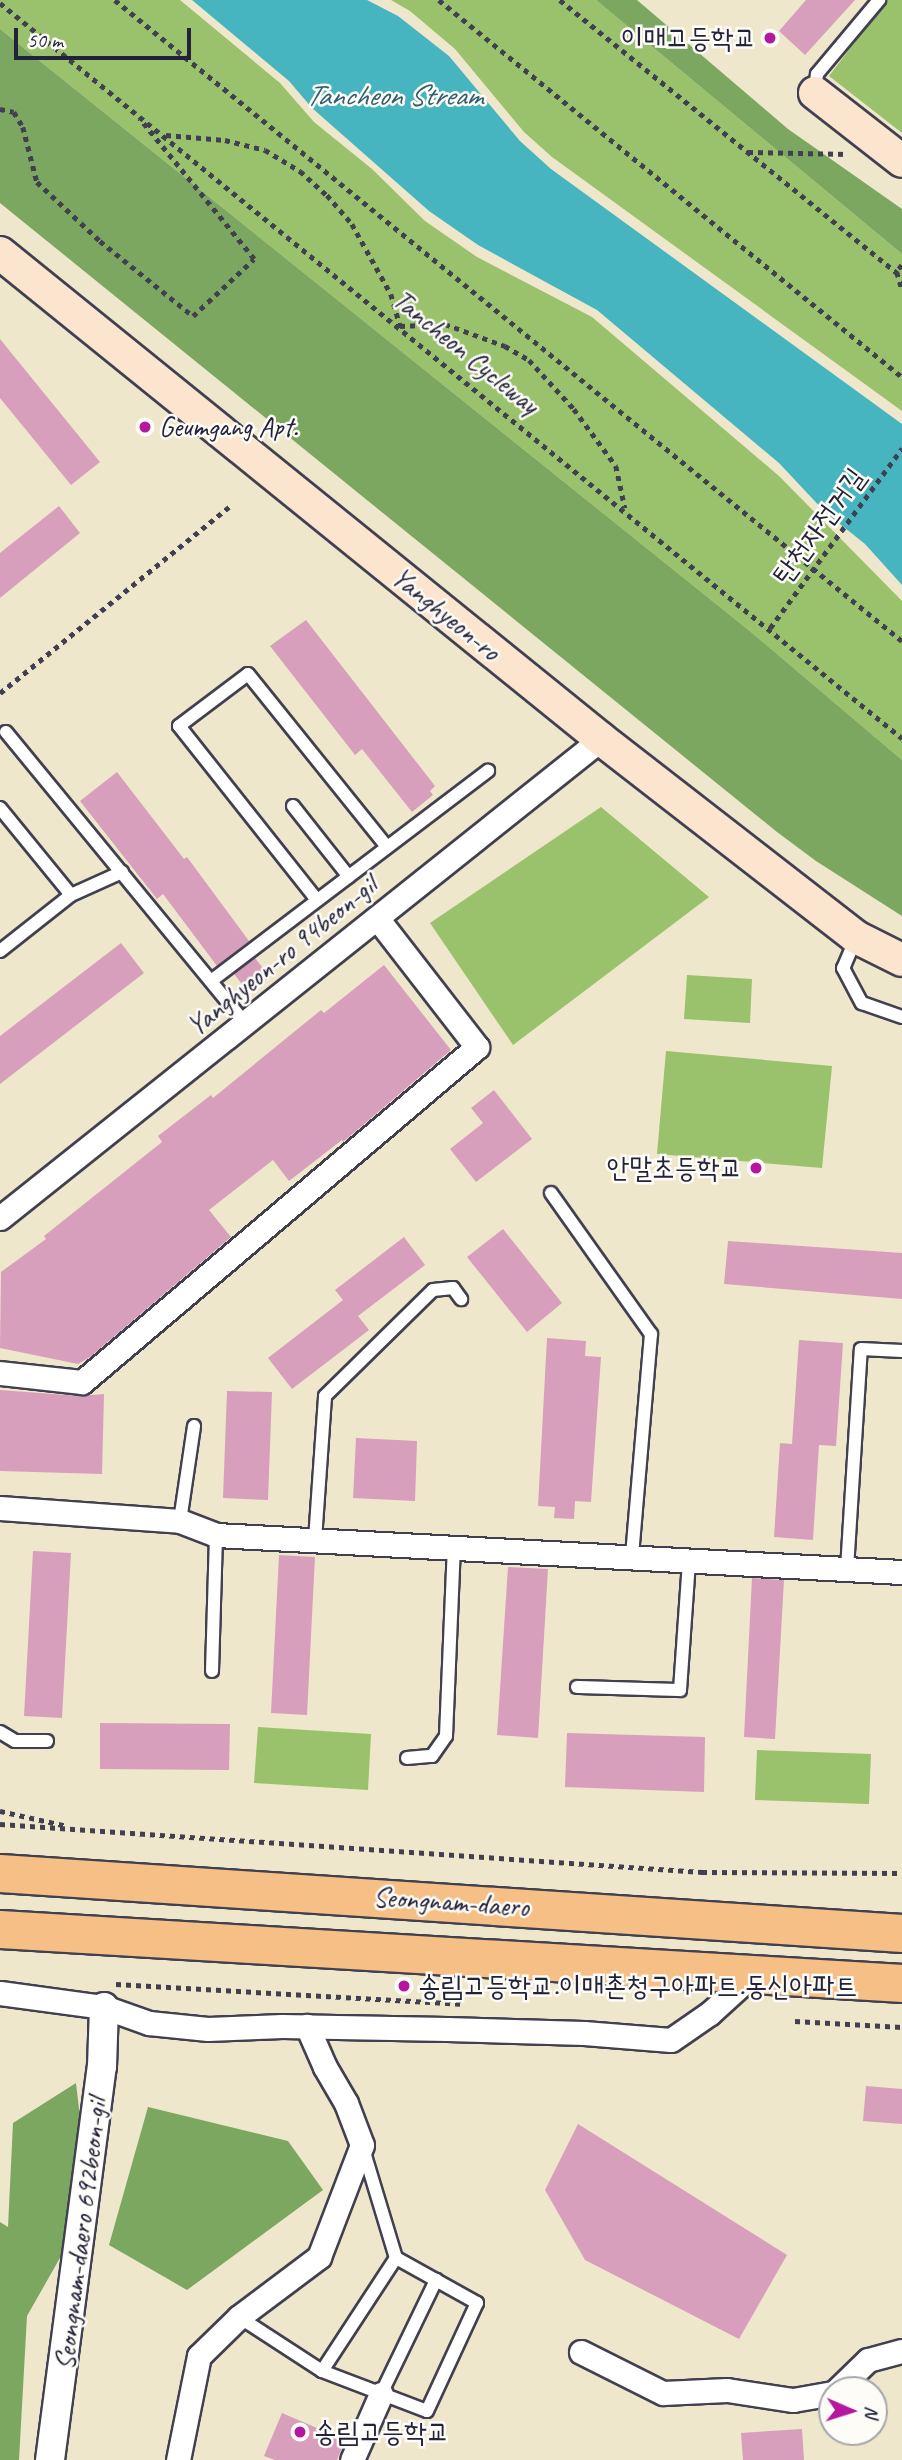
<!DOCTYPE html>
<meta charset="utf-8">
<style>
body{margin:0}
#map{position:relative;width:902px;height:2460px;overflow:hidden;background:#efe7cb;font-family:Caveat,"Poor Story",sans-serif}
div>[style]{position:absolute}
[style*='--x']{left:calc(var(--x)*1px);top:calc(var(--y)*1px);width:calc(var(--w)*1px);rotate:calc(var(--a)*1deg)}
.green>*{inset:0;background:#9ac16c}
.forest>*{inset:0;background:#7ba760}
.water>*{inset:0;background:#46b5bf}
.building>*{inset:0;background:#d79fbc}
.path>*{height:4.5px;margin-top:-2.25px;transform-origin:0;background:repeating-linear-gradient(90deg,#414051 0 5px,transparent 0 10px)}
.roads{filter:drop-shadow(2px 0 #414051) drop-shadow(-2px 0 #414051) drop-shadow(0 2px #414051) drop-shadow(0 -2px #414051)}
.service>*{height:12px;margin:-6px;padding:0 6px;transform-origin:6px;border-radius:6px;background:#fff}
.minor>*{height:23px;margin:-11.5px;padding:0 11.5px;transform-origin:11.5px;border-radius:11.5px;background:#fff}
.tertiary>*{height:28px;margin:-14px;padding:0 14px;transform-origin:14px;border-radius:14px;background:#fff}
.secondary>*{height:32px;margin:-16px;padding:0 16px;transform-origin:16px;border-radius:16px;background:#fbe5cf}
.primary>*{height:37px;margin:-18.5px;padding:0 18.5px;transform-origin:18.5px;border-radius:18.5px;background:#f5bf86}
.dots>*{width:19px;height:19px;translate:-50% -50%;box-sizing:border-box;border:4px solid #fdfcf7;border-radius:50%}
span{translate:-50% -50%;white-space:nowrap;text-align:center;line-height:1.15;-webkit-text-stroke:5px #fdfcf7;paint-order:stroke}
.poi-label{font-size:28px;color:#22223b}
.right{translate:-100% -50%;text-align:right}
.left{translate:0 -50%;text-align:left}
.street-label{font-size:28px;color:#22223b}
.water-label{font-size:30px;color:#305d70;font-style:italic}
.north{position:absolute;left:818px;top:2376px;width:70px;height:70px;box-sizing:border-box;background:#fdfcf7;border:2px solid #a5a5ac;border-radius:50%;rotate:93deg;font-size:19px;font-weight:700;line-height:28px;text-align:center;color:#22223b}
.north::after{content:'';display:block;margin:auto;width:24px;height:32px;background:#b5179e;clip-path:polygon(50% 0,100% 100%,50% 72%,0 100%)}
.scale{position:absolute;left:14px;top:28px;width:177px;height:32px;box-sizing:border-box;border:4px solid #22223b;border-top:0;padding-left:9px;font-size:21px;line-height:24px;white-space:nowrap;color:#22223b;-webkit-text-stroke:5px #fdfcf7;paint-order:stroke}
</style>
<div id="map">
<div class="green">
<div style="clip-path:polygon(0 0,180px 0,280px 83px,314px 122px,372px 169px,425px 221px,477px 257px,592px 317px,779px 476px,902px 601px,902px 760px,751px 632px,0 29px)"></div>
<div style="clip-path:polygon(391px 0,596px 0,902px 254px,902px 411px,552px 157px,524px 132px,455px 49px,410px 11px)"></div>
<div style="clip-path:polygon(887px 0,902px 0,902px 133px,829px 76px)"></div>
<div style="clip-path:polygon(601px 807px,709px 897px,513px 1045px,430px 923px)"></div>
<div style="clip-path:polygon(687px 975px,752px 979px,750px 1023px,684px 1019px)"></div>
<div style="clip-path:polygon(666px 1051px,832px 1066px,822px 1168px,657px 1154px)"></div>
<div style="clip-path:polygon(258px 1727px,371px 1734px,368px 1790px,254px 1783px)"></div>
<div style="clip-path:polygon(757px 1750px,871px 1754px,869px 1804px,755px 1800px)"></div>
</div>
<div class="forest">
<div style="clip-path:polygon(596px 0,637px 0,788px 129px,902px 209px,902px 254px)"></div>
<div style="clip-path:polygon(0 29px,751px 632px,902px 760px,902px 916px,816px 861px,777px 832px,0 203px)"></div>
<div style="clip-path:polygon(76px 2083px,90px 2205px,27px 2316px,19px 2460px,0 2460px,0 2222px,8px 2227px,13px 2123px)"></div>
<div style="clip-path:polygon(148px 2107px,288px 2141px,323px 2190px,187px 2290px,109px 2245px)"></div>
</div>
<div class="water">
<div style="clip-path:polygon(192px 0,367px 0,398px 16px,449px 56px,520px 141px,551px 169px,902px 424px,902px 585px,865px 544px,825px 512px,779px 463px,597px 310px,478px 245px,429px 211px,312px 108px,289px 81px)"></div>
</div>
<div class="building">
<div style="clip-path:polygon(806px 0,855px 0,805px 55px,779px 31px)"></div>
<div style="clip-path:polygon(0 339px,100px 462px,71px 485px,0 398px)"></div>
<div style="clip-path:polygon(59px 506px,80px 533px,0 598px,0 553px)"></div>
<div style="clip-path:polygon(306px 620px,435px 786px,430px 791px,433px 795px,412px 812px,362px 749px,355px 755px,270px 646px)"></div>
<div style="clip-path:polygon(117px 772px,184px 859px,187px 857px,249px 941px,217px 966px,163px 894px,157px 899px,80px 801px)"></div>
<div style="clip-path:polygon(121px 943px,144px 973px,0 1084px,0 1036px)"></div>
<div style="clip-path:polygon(255px 958px,270px 977px,249px 993px,234px 974px)"></div>
<div style="clip-path:polygon(384px 965px,451px 1050px,343px 1142px,342px 1140px,289px 1181px,273px 1160px,209px 1210px,231px 1237px,90px 1357px,78px 1364px,0 1348px,1px 1272px,46px 1239px,44px 1236px,162px 1142px,158px 1136px,211px 1095px,213px 1098px,321px 1010px,324px 1013px)"></div>
<div style="clip-path:polygon(494px 1090px,532px 1139px,476px 1182px,450px 1149px,483px 1123px,471px 1108px)"></div>
<div style="clip-path:polygon(503px 1229px,562px 1303px,527px 1332px,467px 1257px)"></div>
<div style="clip-path:polygon(404px 1237px,425px 1265px,358px 1316px,369px 1330px,292px 1389px,268px 1358px,343px 1300px,335px 1290px)"></div>
<div style="clip-path:polygon(728px 1241px,902px 1253px,902px 1299px,724px 1284px)"></div>
<div style="clip-path:polygon(547px 1338px,586px 1341px,585px 1356px,601px 1357px,591px 1502px,575px 1501px,574px 1519px,554px 1518px,555px 1507px,538px 1506px)"></div>
<div style="clip-path:polygon(799px 1340px,843px 1343px,836px 1446px,819px 1445px,813px 1540px,774px 1537px,780px 1443px,792px 1444px)"></div>
<div style="clip-path:polygon(0 1390px,80px 1396px,104px 1394px,102px 1474px,0 1471px)"></div>
<div style="clip-path:polygon(227px 1391px,272px 1392px,268px 1500px,223px 1498px)"></div>
<div style="clip-path:polygon(356px 1438px,417px 1441px,415px 1501px,353px 1498px)"></div>
<div style="clip-path:polygon(33px 1551px,71px 1553px,62px 1718px,24px 1716px)"></div>
<div style="clip-path:polygon(279px 1555px,315px 1557px,307px 1715px,271px 1713px)"></div>
<div style="clip-path:polygon(508px 1567px,548px 1569px,538px 1738px,497px 1735px)"></div>
<div style="clip-path:polygon(752px 1578px,784px 1580px,775px 1739px,744px 1737px)"></div>
<div style="clip-path:polygon(100px 1723px,230px 1724px,229px 1770px,100px 1769px)"></div>
<div style="clip-path:polygon(567px 1733px,705px 1737px,704px 1792px,565px 1787px)"></div>
<div style="clip-path:polygon(866px 2086px,902px 2089px,902px 2124px,863px 2121px)"></div>
<div style="clip-path:polygon(578px 2124px,787px 2255px,739px 2339px,585px 2260px,545px 2190px)"></div>
<div style="clip-path:polygon(282px 2413px,345px 2440px,337px 2460px,275px 2460px,264px 2456px)"></div>
<div style="clip-path:polygon(802px 2429px,804px 2460px,743px 2460px,741px 2433px)"></div>
</div>
<div class="path">
<div style="--x:115;--y:0;--w:1015;--a:39.16"></div>
<div style="--x:439;--y:0;--w:597;--a:39.15"></div>
<div style="--x:560;--y:0;--w:440;--a:39"></div>
<div style="--x:0;--y:3;--w:1164;--a:39.18"></div>
<div style="--x:0;--y:109;--w:14;--a:12"></div>
<div style="--x:14;--y:112;--w:17;--a:59"></div>
<div style="--x:23;--y:127;--w:57;--a:75.7"></div>
<div style="--x:37;--y:182;--w:86;--a:43.1"></div>
<div style="--x:100;--y:241;--w:119;--a:38.9"></div>
<div style="--x:193;--y:316;--w:83;--a:-43.1"></div>
<div style="--x:254;--y:259;--w:181;--a:-129.2"></div>
<div style="--x:166;--y:135;--w:59;--a:4.8"></div>
<div style="--x:225;--y:140;--w:41;--a:14"></div>
<div style="--x:265;--y:150;--w:41;--a:31"></div>
<div style="--x:300;--y:171;--w:36;--a:42"></div>
<div style="--x:327;--y:195;--w:38;--a:49"></div>
<div style="--x:352;--y:224;--w:80;--a:60.9"></div>
<div style="--x:391;--y:294;--w:33;--a:74"></div>
<div style="--x:400;--y:326;--w:45;--a:-2.5"></div>
<div style="--x:445;--y:324;--w:64;--a:20.1"></div>
<div style="--x:505;--y:346;--w:28;--a:30"></div>
<div style="--x:529;--y:360;--w:67;--a:47.4"></div>
<div style="--x:574;--y:409;--w:71;--a:53.6"></div>
<div style="--x:616;--y:466;--w:43;--a:77.9"></div>
<div style="--x:748;--y:152;--w:100;--a:1.1"></div>
<div style="--x:902;--y:265;--w:9;--a:126"></div>
<div style="--x:897;--y:272;--w:18;--a:74"></div>
<div style="--x:770;--y:628;--w:223;--a:-53.7"></div>
<div style="--x:0;--y:693;--w:295;--a:-39.1"></div>
<div style="--x:0;--y:1811;--w:69;--a:12.6"></div>
<div style="--x:0;--y:1824;--w:704;--a:3.91"></div>
<div style="--x:702;--y:1872;--w:200;--a:0.3"></div>
<div style="--x:116;--y:1984;--w:349;--a:3.3"></div>
<div style="--x:795;--y:2021;--w:107;--a:3.2"></div>
</div>
<div class="roads">
<div class="service">
<div style="--x:815;--y:92;--w:18;--a:-84"></div>
<div style="--x:817;--y:74;--w:97;--a:-50"></div>
<div style="--x:6;--y:732;--w:377;--a:50.6"></div>
<div style="--x:293;--y:806;--w:90;--a:51.7"></div>
<div style="--x:0;--y:808;--w:112;--a:50.8"></div>
<div style="--x:317;--y:900;--w:222;--a:-128.4"></div>
<div style="--x:179;--y:726;--w:86;--a:-37"></div>
<div style="--x:248;--y:674;--w:222;--a:51.2"></div>
<div style="--x:856;--y:938;--w:33;--a:113"></div>
<div style="--x:843;--y:968;--w:40;--a:62"></div>
<div style="--x:862;--y:1003;--w:42;--a:19.3"></div>
<div style="--x:0;--y:951;--w:90;--a:-38.3"></div>
<div style="--x:71;--y:895;--w:56;--a:-24.3"></div>
<div style="--x:211;--y:981;--w:348;--a:-37.2"></div>
<div style="--x:551;--y:1193;--w:173;--a:54.7"></div>
<div style="--x:651;--y:1334;--w:224;--a:94.9"></div>
<div style="--x:180;--y:1521;--w:96;--a:-81.6"></div>
<div style="--x:315;--y:1540;--w:144;--a:-86"></div>
<div style="--x:325;--y:1396;--w:151;--a:-44.5"></div>
<div style="--x:433;--y:1290;--w:20;--a:-6"></div>
<div style="--x:453;--y:1288;--w:14;--a:54"></div>
<div style="--x:847;--y:1569;--w:220;--a:-86.4"></div>
<div style="--x:861;--y:1349;--w:41;--a:2.8"></div>
<div style="--x:212;--y:1671;--w:136;--a:-88.3"></div>
<div style="--x:577;--y:1687;--w:103;--a:1.7"></div>
<div style="--x:680;--y:1690;--w:129;--a:-86"></div>
<div style="--x:0;--y:1732;--w:17;--a:31"></div>
<div style="--x:15;--y:1741;--w:32;--a:0"></div>
<div style="--x:407;--y:1758;--w:25;--a:-5"></div>
<div style="--x:432;--y:1756;--w:24;--a:-55"></div>
<div style="--x:446;--y:1736;--w:187;--a:-87.6"></div>
<div style="--x:239;--y:2317;--w:99;--a:33"></div>
<div style="--x:322;--y:2371;--w:112;--a:20.9"></div>
<div style="--x:427;--y:2411;--w:119;--a:-65.2"></div>
<div style="--x:477;--y:2303;--w:93;--a:-150.9"></div>
<div style="--x:396;--y:2258;--w:114;--a:-106.8"></div>
<div style="--x:322;--y:2371;--w:135;--a:-56.8"></div>
<div style="--x:381;--y:2394;--w:127;--a:-64.2"></div>
</div>
<div class="minor">
<div style="--x:0;--y:1218;--w:769;--a:-38.56"></div>
<div style="--x:0;--y:1373;--w:82;--a:6.3"></div>
<div style="--x:82;--y:1382;--w:518;--a:-40.3"></div>
<div style="--x:477;--y:1047;--w:163;--a:-127.8"></div>
<div style="--x:0;--y:1508;--w:180;--a:4.1"></div>
<div style="--x:180;--y:1521;--w:39;--a:21"></div>
<div style="--x:216;--y:1535;--w:687;--a:3.09"></div>
<div style="--x:0;--y:1993;--w:105;--a:7.7"></div>
<div style="--x:104;--y:2007;--w:48;--a:19.6"></div>
<div style="--x:149;--y:2023;--w:59;--a:5.8"></div>
<div style="--x:208;--y:2029;--w:74;--a:-2.3"></div>
<div style="--x:282;--y:2026;--w:165;--a:1"></div>
<div style="--x:447;--y:2029;--w:137;--a:1.7"></div>
<div style="--x:584;--y:2033;--w:87;--a:4.6"></div>
<div style="--x:671;--y:2040;--w:47;--a:-34.7"></div>
<div style="--x:710;--y:2013;--w:61;--a:-42.3"></div>
<div style="--x:581;--y:2352;--w:92;--a:26.6"></div>
<div style="--x:663;--y:2393;--w:64;--a:-2.7"></div>
<div style="--x:727;--y:2390;--w:67;--a:8.6"></div>
<div style="--x:793;--y:2400;--w:40;--a:-10"></div>
<div style="--x:837;--y:2390;--w:43;--a:-44.1"></div>
<div style="--x:868;--y:2360;--w:35;--a:-15"></div>
<div style="--x:178;--y:2460;--w:106;--a:-78.6"></div>
<div style="--x:199;--y:2356;--w:56;--a:-44.3"></div>
<div style="--x:239;--y:2317;--w:100;--a:-36.9"></div>
<div style="--x:319;--y:2257;--w:120;--a:-69"></div>
<div style="--x:362;--y:2145;--w:45;--a:-110.9"></div>
<div style="--x:346;--y:2103;--w:42;--a:-120.3"></div>
<div style="--x:325;--y:2067;--w:45;--a:-113.7"></div>
<div style="--x:352;--y:2460;--w:72;--a:-66.3"></div>
</div>
<div class="tertiary">
<div style="--x:50;--y:2460;--w:396;--a:-82.5"></div>
<div style="--x:102;--y:2067;--w:60;--a:-88.1"></div>
</div>
<div class="secondary">
<div style="--x:815;--y:93;--w:110;--a:38"></div>
<div style="--x:0;--y:253;--w:773;--a:38.96"></div>
<div style="--x:601;--y:739;--w:323;--a:37.8"></div>
<div style="--x:856;--y:937;--w:51;--a:26.6"></div>
</div>
<div class="primary">
<div style="--x:0;--y:1873;--w:904;--a:3.81"></div>
<div style="--x:0;--y:1929;--w:904;--a:3.43"></div>
</div>
</div>
<div class="dots">
<div style="left:770px;top:38px;background:#b5179e"></div>
<div style="left:145px;top:427px;background:#b5179e"></div>
<div style="left:756px;top:1168px;background:#b5179e"></div>
<div style="left:404px;top:1986px;background:#b5179e"></div>
<div style="left:300px;top:2432px;background:#b5179e"></div>
</div>
<div class="poi-label">
<span class="right" style="left:756px;top:38px">이매고등학교</span>
<span class="left" style="left:159px;top:427px">Geumgang Apt.</span>
<span class="right" style="left:742px;top:1168px">안말초등학교</span>
<span class="left" style="left:418px;top:1986px">송림고등학교.이매촌청구아파트.동신아파트</span>
<span class="left" style="left:314px;top:2432px">송림고등학교</span>
</div>
<div class="street-label">
<span style="left:466px;top:352px;rotate:39deg">Tancheon Cycleway</span>
<span style="left:819px;top:526px;rotate:-54deg">탄천자전거길</span>
<span style="left:446px;top:614px;rotate:39deg">Yanghyeon-ro</span>
<span style="left:282px;top:956px;rotate:-39deg">Yanghyeon-ro 94beon-gil</span>
<span style="left:451px;top:1902px;rotate:4deg">Seongnam-daero</span>
<span style="left:81px;top:2234px;rotate:-83deg">Seongnam-daero 692beon-gil</span>
</div>
<div class="water-label">
<span style="left:394px;top:95px">Tancheon Stream</span>
</div>
<div class="north">N</div>
<div class="scale">50 m</div>
</div>
